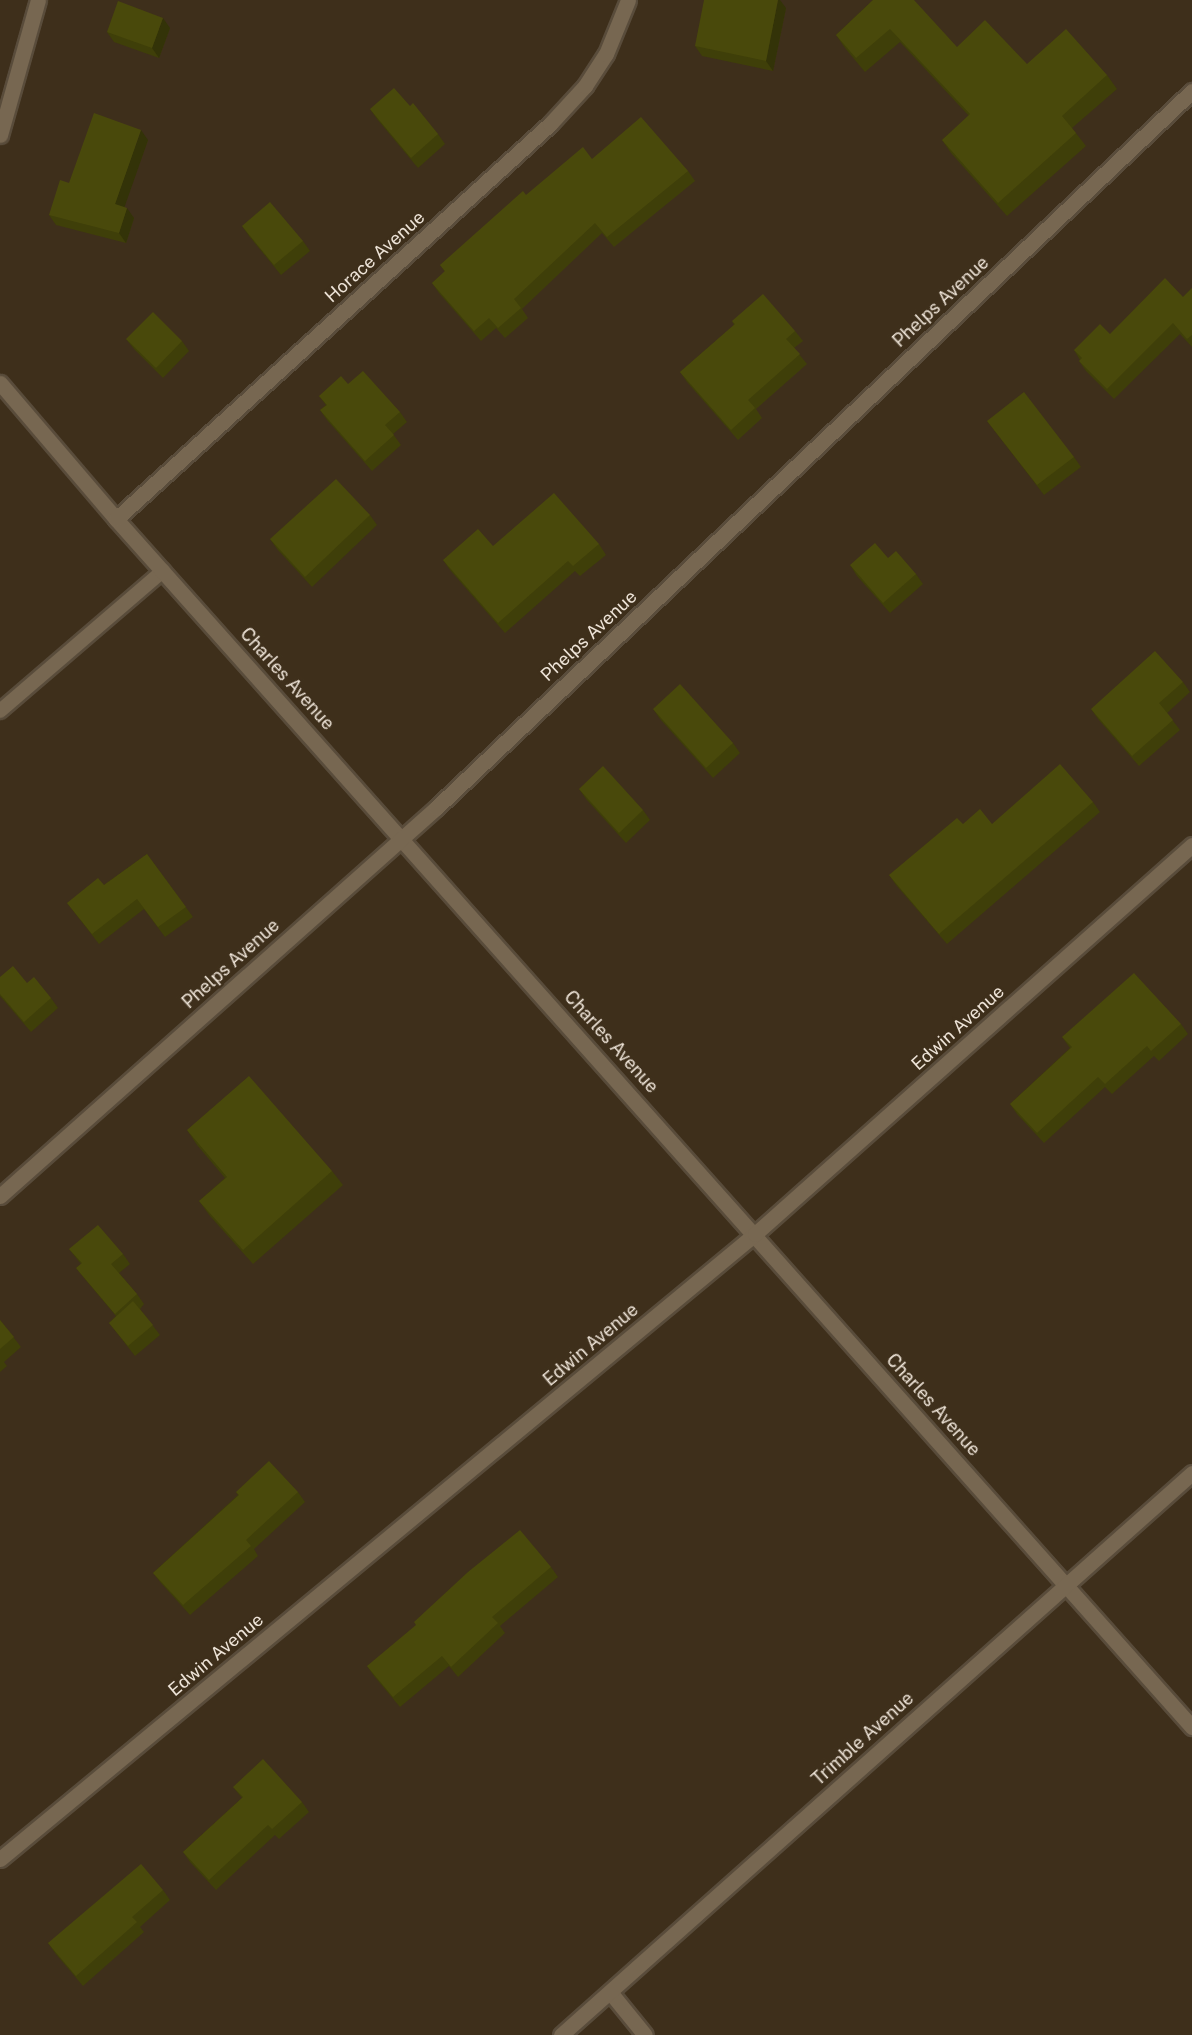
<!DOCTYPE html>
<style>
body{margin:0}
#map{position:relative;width:1192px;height:2035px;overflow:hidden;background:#3e2f1b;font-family:"Public Sans",sans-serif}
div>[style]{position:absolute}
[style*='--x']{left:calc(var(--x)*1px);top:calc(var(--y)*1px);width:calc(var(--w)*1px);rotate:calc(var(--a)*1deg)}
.roads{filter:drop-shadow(2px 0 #594c3b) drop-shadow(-2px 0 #594c3b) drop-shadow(0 2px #594c3b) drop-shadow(0 -2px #594c3b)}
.lane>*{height:14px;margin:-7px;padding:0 7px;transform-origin:7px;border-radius:7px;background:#776751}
.street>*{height:15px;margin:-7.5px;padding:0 7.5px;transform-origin:7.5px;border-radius:7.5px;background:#776751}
.wall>*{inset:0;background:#3f3f09}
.shaded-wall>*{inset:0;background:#333308}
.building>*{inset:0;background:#49490b}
span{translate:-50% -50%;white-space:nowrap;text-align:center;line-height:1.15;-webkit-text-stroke:4.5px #3e2f1b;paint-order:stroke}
.street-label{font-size:18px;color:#eee4d8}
</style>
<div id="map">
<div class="roads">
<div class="lane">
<div style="--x:0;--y:711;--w:215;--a:-40.7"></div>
</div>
<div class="street">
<div style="--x:0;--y:135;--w:140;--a:-74.3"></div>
<div style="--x:0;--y:383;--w:179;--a:49.5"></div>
<div style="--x:116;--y:519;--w:1618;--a:48.31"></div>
<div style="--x:116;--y:519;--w:587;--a:-42.31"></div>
<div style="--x:550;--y:124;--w:52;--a:-47.4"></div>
<div style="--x:585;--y:86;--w:38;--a:-57"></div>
<div style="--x:606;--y:54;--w:58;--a:-67.8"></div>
<div style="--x:0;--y:1196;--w:584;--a:-41.67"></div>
<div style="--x:436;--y:808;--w:1042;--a:-43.48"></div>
<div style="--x:0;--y:1859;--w:980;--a:-39.62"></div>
<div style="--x:755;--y:1234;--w:585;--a:-41.67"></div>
<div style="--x:610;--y:1992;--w:55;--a:50.9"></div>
<div style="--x:561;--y:2035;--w:845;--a:-41.69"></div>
</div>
</div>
<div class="wall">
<div style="clip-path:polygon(873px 0,957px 47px,1027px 64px,1107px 75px,1117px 89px,1072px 128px,1086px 146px,1007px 216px,951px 153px,942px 140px,969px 116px,900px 42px,865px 72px,845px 48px,836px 35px)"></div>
<div style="clip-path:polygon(786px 8px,773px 71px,702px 56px,695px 46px)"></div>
<div style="clip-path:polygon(170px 28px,159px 58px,114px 42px,107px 32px)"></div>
<div style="clip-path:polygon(410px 106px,438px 134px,445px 144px,418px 168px,377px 119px,370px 109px)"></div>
<div style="clip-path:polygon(148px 140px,124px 207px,134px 218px,126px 243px,56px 225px,49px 215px,69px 183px)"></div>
<div style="clip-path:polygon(592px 159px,688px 171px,695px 181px,614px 247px,602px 233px,522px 309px,528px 318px,505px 338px,496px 328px,481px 341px,439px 293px,432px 283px,445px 272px,440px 265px,526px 195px)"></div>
<div style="clip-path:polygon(242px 226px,303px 241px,310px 251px,281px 275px,249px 236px)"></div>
<div style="clip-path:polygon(1192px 288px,1192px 347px,1180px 334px,1114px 399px,1086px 371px,1079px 361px,1080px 360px,1074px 350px,1110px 334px,1183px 297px)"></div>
<div style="clip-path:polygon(732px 321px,795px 331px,803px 341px,794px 348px,807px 364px,756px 409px,762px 418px,738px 440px,687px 382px,680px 372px,734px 325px)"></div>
<div style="clip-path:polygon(126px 339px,182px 341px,189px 351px,163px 378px,134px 349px)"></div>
<div style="clip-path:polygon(348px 384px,400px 412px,407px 422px,393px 434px,401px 445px,372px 471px,327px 420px,320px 410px,326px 405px,319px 396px)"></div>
<div style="clip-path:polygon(987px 421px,1074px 457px,1081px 467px,1044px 495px)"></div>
<div style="clip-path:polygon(370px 515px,377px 525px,312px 587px,277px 549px,270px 539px)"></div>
<div style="clip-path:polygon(599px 544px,606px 555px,580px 576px,575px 571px,505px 633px,450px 570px,443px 560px,493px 546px)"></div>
<div style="clip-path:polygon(888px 558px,916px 574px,923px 584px,890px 613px,857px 576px,850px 565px)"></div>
<div style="clip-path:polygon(1183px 682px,1190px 692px,1167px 713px,1180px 730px,1139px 766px,1098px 719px,1091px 709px)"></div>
<div style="clip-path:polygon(653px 709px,733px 743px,740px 753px,713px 778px,660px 719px)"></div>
<div style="clip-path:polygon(579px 789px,643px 810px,650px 820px,626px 843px,586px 799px)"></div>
<div style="clip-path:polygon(1093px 802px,1100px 812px,947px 944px,896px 885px,889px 875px,963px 824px,992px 824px)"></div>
<div style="clip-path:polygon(147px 854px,193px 917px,165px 937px,144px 909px,99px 944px,67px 903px,104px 885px)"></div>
<div style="clip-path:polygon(0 977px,27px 983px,51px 998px,58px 1008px,31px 1032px,0 996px)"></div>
<div style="clip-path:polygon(1181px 1024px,1188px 1034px,1159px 1061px,1154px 1056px,1112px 1094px,1105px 1087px,1044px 1143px,1017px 1114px,1010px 1104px,1070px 1048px,1062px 1037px)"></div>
<div style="clip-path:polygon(187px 1130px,332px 1171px,343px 1185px,253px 1264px,210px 1216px,199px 1201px,225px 1178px,197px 1145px)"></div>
<div style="clip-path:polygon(69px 1249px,123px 1254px,130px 1264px,119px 1273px,137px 1294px,144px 1304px,140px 1309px,160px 1335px,135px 1356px,109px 1323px,116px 1316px,84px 1278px,76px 1268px,81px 1264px)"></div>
<div style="clip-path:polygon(0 1320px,21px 1347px,4px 1362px,7px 1366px,0 1372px)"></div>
<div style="clip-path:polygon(236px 1492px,298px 1492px,305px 1502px,254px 1549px,258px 1556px,190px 1615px,161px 1583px,153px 1573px,238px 1495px)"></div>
<div style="clip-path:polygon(551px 1567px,558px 1577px,500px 1626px,505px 1633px,458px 1677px,449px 1666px,400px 1707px,374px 1676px,367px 1666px)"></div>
<div style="clip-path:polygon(233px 1787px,302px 1802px,309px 1812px,279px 1839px,275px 1835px,216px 1890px,190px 1862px,183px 1852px,242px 1798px)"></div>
<div style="clip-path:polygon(163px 1890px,170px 1900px,140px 1927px,144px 1932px,83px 1986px,55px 1953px,48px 1943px)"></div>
</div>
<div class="shaded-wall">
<div style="clip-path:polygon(778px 0,780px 0,786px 8px,773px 71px,766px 61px)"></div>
<div style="clip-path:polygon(163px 18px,170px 28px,159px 58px,152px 48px)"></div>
<div style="clip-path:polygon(141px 130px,148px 140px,122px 214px,115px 204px)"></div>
<div style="clip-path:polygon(127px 208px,134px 218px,126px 243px,119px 233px)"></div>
</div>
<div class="building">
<div style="clip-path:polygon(704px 0,778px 0,766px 61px,695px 46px)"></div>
<div style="clip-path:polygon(873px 0,914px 0,957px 47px,985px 20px,1027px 64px,1066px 29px,1107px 75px,1062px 116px,1076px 133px,998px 203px,942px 140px,970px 114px,890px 29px,856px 58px,836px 35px)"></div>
<div style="clip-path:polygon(118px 1px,163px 18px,152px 48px,107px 32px)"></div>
<div style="clip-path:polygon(394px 88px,410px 106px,413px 103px,438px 134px,411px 158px,370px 109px)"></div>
<div style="clip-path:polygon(94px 113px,141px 130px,115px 204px,127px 208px,119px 233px,49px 215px,60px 180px,69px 183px)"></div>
<div style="clip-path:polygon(641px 117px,688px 171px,607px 237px,595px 223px,514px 299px,521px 308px,498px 328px,489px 318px,474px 331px,432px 283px,445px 271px,440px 265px,523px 191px,526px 195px,583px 147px,592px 159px)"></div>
<div style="clip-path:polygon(270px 202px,303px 241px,274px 265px,242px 226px)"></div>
<div style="clip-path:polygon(1165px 278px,1183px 297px,1192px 288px,1192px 335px,1187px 339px,1173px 323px,1107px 389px,1079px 361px,1082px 358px,1074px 350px,1100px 324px,1110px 334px)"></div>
<div style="clip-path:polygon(763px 294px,795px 331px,786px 339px,800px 354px,748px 400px,755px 408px,731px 430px,680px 372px,735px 324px,732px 321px)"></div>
<div style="clip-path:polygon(153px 312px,182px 341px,156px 368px,126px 339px)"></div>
<div style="clip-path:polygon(363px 371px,400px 412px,385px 425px,394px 435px,365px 461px,320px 410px,327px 405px,319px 396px,341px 376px,348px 384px)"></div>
<div style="clip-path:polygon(1024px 392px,1074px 457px,1037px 485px,987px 421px)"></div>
<div style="clip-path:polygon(336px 479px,370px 515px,305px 577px,270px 539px)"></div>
<div style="clip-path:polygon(554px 493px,599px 544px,573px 566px,568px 561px,498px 623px,443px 560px,478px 529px,493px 546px)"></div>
<div style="clip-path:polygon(875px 543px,888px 558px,896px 551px,916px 574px,883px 603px,850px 565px)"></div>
<div style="clip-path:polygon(1155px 651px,1183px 682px,1159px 703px,1173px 720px,1132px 756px,1091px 709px)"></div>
<div style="clip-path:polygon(680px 684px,733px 743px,706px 768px,653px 709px)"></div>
<div style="clip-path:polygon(1060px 764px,1093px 802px,939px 934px,889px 875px,957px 818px,963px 824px,980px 809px,992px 824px)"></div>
<div style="clip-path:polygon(603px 766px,643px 810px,619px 833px,579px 789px)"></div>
<div style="clip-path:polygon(147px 854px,186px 907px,158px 927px,137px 899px,92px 934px,67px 903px,98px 878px,104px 885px)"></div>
<div style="clip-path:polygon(13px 966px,27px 983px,34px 977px,51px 998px,24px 1022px,0 994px,0 977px)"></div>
<div style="clip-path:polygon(1134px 973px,1181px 1024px,1151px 1051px,1147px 1046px,1105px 1084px,1098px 1077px,1037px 1133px,1010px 1104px,1072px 1047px,1062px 1037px)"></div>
<div style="clip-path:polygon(249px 1076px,332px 1171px,243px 1250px,199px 1201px,227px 1177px,187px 1130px)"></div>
<div style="clip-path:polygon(98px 1225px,123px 1254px,111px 1264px,137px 1294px,115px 1314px,76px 1268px,82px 1263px,69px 1249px)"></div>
<div style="clip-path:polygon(133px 1301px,153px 1325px,128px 1346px,109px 1323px)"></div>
<div style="clip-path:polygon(0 1320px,14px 1337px,0 1349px)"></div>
<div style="clip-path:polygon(269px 1461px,298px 1492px,246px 1540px,251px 1546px,183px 1605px,153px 1573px,239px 1495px,236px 1492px)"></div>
<div style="clip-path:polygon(520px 1530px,551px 1567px,492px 1617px,498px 1623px,451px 1667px,442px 1656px,393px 1697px,367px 1666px,416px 1625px,414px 1622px,468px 1572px)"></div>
<div style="clip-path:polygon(263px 1759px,302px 1802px,272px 1829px,268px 1825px,209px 1880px,183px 1852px,243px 1797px,233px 1787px)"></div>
<div style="clip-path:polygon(141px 1864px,163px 1890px,132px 1917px,137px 1922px,76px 1976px,48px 1943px)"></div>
</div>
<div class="street-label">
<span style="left:375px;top:257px;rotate:-42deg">Horace Avenue</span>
<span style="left:941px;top:302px;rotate:-43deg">Phelps Avenue</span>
<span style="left:589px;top:636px;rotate:-43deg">Phelps Avenue</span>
<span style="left:287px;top:679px;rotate:48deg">Charles Avenue</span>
<span style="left:231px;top:964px;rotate:-42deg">Phelps Avenue</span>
<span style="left:958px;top:1028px;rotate:-42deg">Edwin Avenue</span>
<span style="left:611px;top:1042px;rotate:48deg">Charles Avenue</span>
<span style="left:591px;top:1345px;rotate:-40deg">Edwin Avenue</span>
<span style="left:933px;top:1405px;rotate:48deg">Charles Avenue</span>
<span style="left:216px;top:1655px;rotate:-40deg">Edwin Avenue</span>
<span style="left:863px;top:1739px;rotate:-42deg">Trimble Avenue</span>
</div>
</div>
